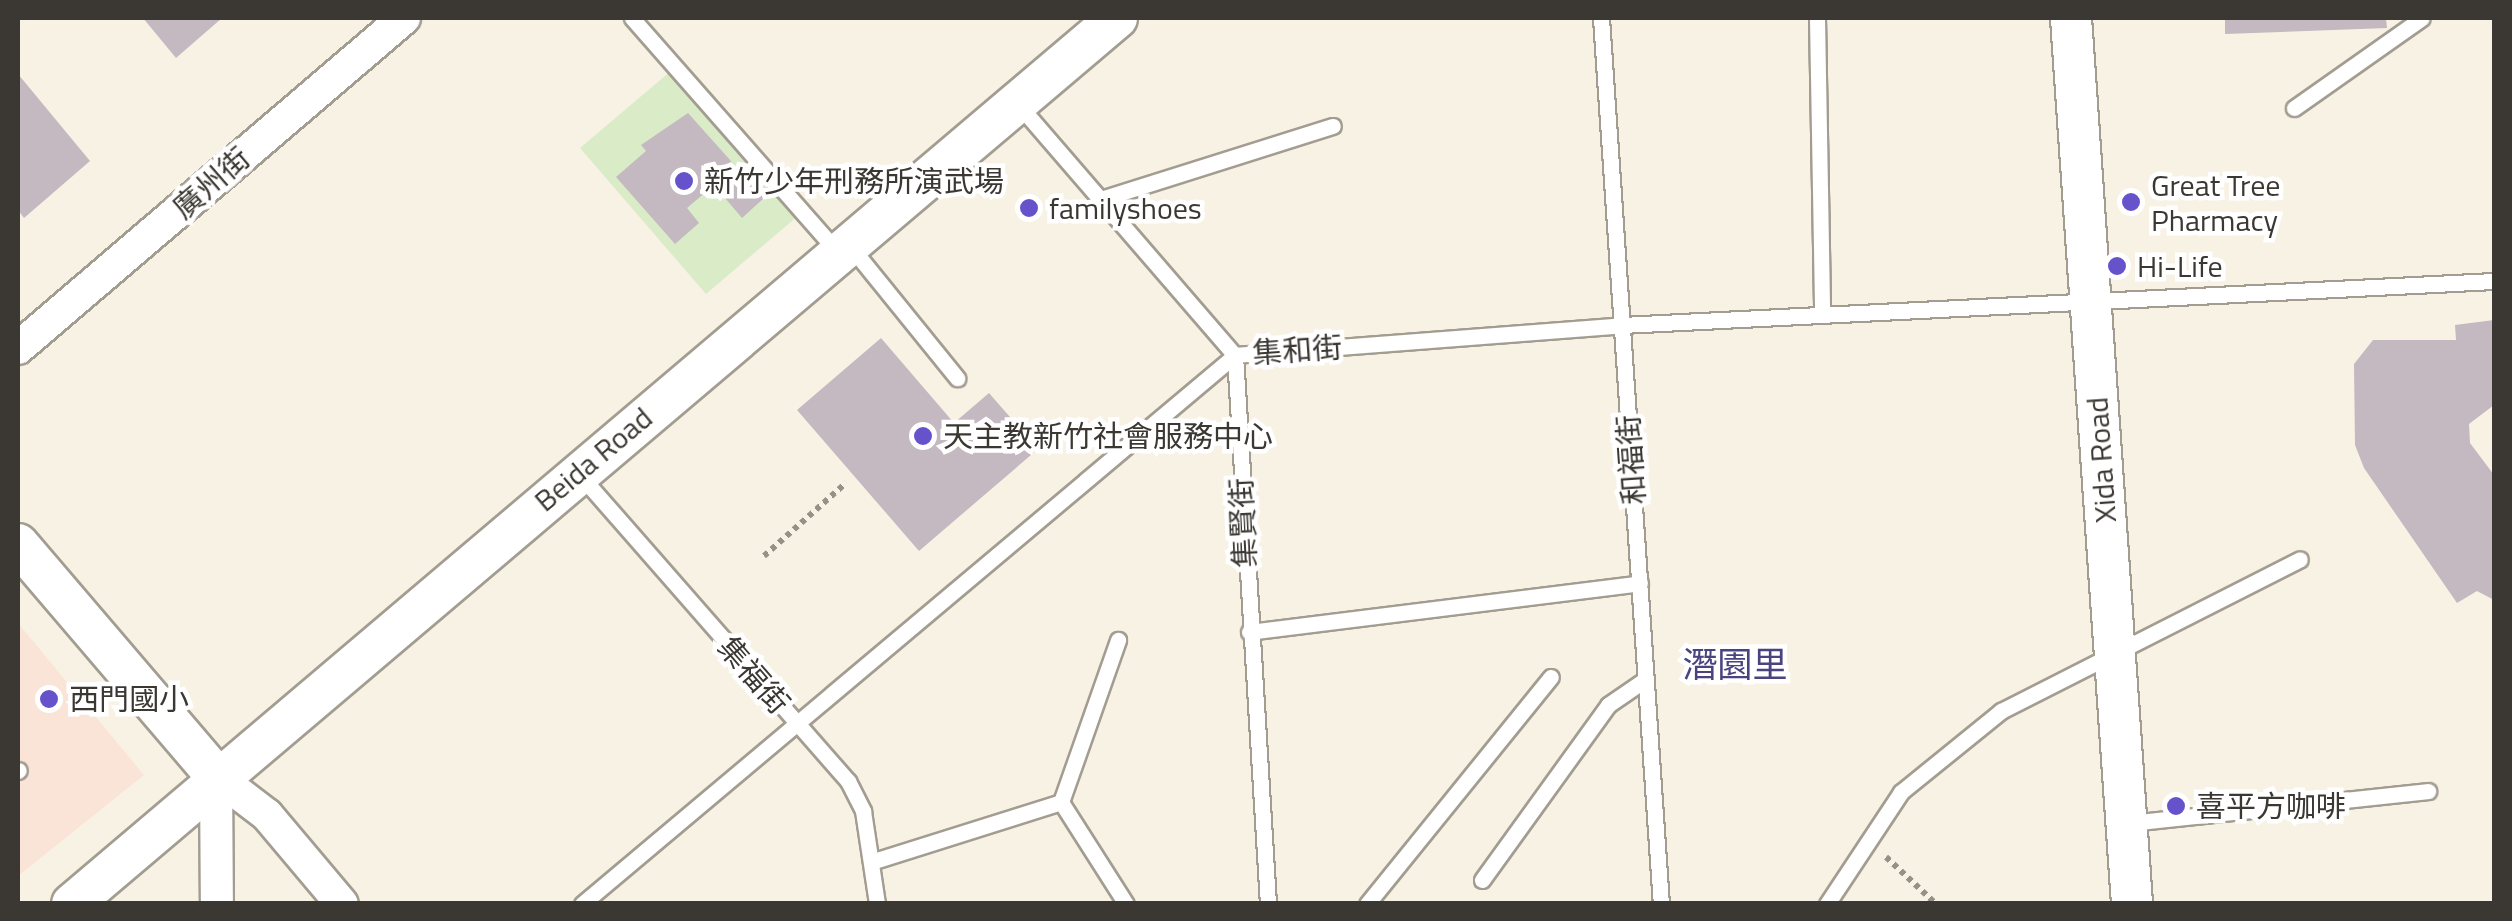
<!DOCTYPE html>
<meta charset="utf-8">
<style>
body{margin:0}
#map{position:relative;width:2512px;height:921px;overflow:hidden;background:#f8f2e5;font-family:"Titillium Web","Noto Sans TC",sans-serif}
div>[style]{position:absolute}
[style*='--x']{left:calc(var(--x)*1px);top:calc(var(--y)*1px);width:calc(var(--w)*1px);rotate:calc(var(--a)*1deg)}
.education>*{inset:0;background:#fae4d7}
.green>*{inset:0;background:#d9ebc7}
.building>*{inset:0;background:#c4b8c1}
.path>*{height:6px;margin-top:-3px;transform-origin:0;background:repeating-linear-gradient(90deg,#959188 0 5px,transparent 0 10px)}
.roads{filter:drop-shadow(2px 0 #a39d91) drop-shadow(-2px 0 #a39d91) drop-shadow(0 2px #a39d91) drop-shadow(0 -2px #a39d91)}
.service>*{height:15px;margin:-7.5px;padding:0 7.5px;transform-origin:7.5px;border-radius:7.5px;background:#fff}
.minor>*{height:32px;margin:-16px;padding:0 16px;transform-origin:16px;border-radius:16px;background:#fff}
.tertiary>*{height:40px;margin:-20px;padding:0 20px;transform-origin:20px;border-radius:20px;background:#fff}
.dots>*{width:28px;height:28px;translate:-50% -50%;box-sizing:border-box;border:5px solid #fff;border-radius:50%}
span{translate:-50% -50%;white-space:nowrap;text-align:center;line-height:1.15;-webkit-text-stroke:9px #fff;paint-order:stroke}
.poi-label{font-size:30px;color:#3b3833}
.left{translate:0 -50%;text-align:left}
.street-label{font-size:30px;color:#3b3833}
.quarter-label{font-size:35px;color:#494380}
.frame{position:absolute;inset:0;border:20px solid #3b3833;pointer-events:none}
</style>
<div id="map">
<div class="education">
<div style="clip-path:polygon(18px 623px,144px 775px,18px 876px)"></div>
</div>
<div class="green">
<div style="clip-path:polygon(672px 70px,799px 215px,706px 294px,580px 148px)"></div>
</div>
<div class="building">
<div style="clip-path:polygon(143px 18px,222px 18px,176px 58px)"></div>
<div style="clip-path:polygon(2225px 18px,2386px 18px,2387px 28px,2225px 34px)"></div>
<div style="clip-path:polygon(18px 74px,90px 161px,24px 218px,18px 210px)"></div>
<div style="clip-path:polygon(688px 113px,764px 198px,742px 218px,714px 185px,687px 208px,699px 223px,675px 244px,616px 177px,646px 151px,641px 145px)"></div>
<div style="clip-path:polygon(2494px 320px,2494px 405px,2469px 424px,2470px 443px,2494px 475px,2494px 600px,2477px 591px,2457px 603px,2364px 468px,2355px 445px,2354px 364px,2373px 340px,2456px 340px,2455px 325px)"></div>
<div style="clip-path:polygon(881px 338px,954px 423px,989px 393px,1038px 449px,919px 551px,797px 410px)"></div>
</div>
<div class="path">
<div style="--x:764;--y:556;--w:110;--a:-41.7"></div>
<div style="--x:1886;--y:857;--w:69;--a:43.2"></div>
</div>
<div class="roads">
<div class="service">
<div style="--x:632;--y:18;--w:310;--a:48.7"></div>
<div style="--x:1601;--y:18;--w:888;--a:86.13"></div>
<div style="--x:1817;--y:18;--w:296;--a:89"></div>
<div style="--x:1018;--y:104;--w:332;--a:49.2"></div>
<div style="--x:1235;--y:355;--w:550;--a:86.56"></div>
<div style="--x:2294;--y:108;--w:156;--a:-35.1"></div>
<div style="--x:1101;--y:199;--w:243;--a:-17.5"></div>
<div style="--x:851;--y:247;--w:169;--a:51"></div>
<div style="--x:580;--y:475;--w:407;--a:48.8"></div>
<div style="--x:848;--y:781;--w:34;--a:63"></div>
<div style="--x:863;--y:811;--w:94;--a:81.4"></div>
<div style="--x:1249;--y:632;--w:394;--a:-7.1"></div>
<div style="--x:18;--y:771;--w:1;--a:-45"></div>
<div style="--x:1061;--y:802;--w:121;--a:57.5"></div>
<div style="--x:2130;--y:823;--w:300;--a:-6.1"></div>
<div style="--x:874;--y:861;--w:196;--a:-17.5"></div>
<div style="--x:1061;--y:802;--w:172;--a:-70.6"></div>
<div style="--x:1482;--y:880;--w:216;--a:-54.2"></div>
<div style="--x:1608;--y:705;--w:46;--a:-34.4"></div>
<div style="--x:582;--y:904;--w:853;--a:-40.05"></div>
<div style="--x:1235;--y:355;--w:388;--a:-4.4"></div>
<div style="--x:1622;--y:325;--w:873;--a:-2.89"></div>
<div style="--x:1367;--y:904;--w:292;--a:-51"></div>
<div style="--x:1827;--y:904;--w:134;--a:-56.5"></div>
<div style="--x:1901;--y:792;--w:129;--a:-39"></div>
<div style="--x:2001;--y:711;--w:335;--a:-26.9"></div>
</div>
<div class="minor">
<div style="--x:18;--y:348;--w:508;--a:-40.53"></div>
<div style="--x:216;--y:776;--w:64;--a:37.4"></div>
<div style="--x:267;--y:815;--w:116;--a:49.9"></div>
<div style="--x:216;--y:776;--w:128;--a:89.6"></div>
</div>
<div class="tertiary">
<div style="--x:2071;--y:18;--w:888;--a:86.06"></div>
<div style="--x:18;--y:544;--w:305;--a:49.5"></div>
<div style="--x:72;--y:904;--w:1370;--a:-40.29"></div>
</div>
</div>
<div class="dots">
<div style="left:684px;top:181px;background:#6653cc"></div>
<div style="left:2131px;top:202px;background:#6653cc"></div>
<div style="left:1029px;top:208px;background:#6653cc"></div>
<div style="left:2117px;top:266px;background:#6653cc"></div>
<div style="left:923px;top:436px;background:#6653cc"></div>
<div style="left:49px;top:699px;background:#6653cc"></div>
<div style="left:2176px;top:806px;background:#6653cc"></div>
</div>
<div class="poi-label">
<span class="left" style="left:704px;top:181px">新竹少年刑務所演武場</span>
<span class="left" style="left:2151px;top:202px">Great Tree<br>Pharmacy</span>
<span class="left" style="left:1049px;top:208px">familyshoes</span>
<span class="left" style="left:2137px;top:266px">Hi-Life</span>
<span class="left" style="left:943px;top:436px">天主教新竹社會服務中心</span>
<span class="left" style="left:69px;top:699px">西門國小</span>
<span class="left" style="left:2196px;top:806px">喜平方咖啡</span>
</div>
<div class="street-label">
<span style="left:211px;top:183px;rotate:-41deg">廣州街</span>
<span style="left:1297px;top:350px;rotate:-4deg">集和街</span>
<span style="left:593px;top:459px;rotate:-40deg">Beida Road</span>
<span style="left:1631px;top:460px;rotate:-94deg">和福街</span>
<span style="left:2101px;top:460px;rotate:-94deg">Xida Road</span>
<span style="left:1243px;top:523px;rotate:-93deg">集賢街</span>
<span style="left:754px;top:675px;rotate:49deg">集福街</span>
</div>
<div class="quarter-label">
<span style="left:1735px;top:664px">潛園里</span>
</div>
<div class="frame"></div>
</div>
